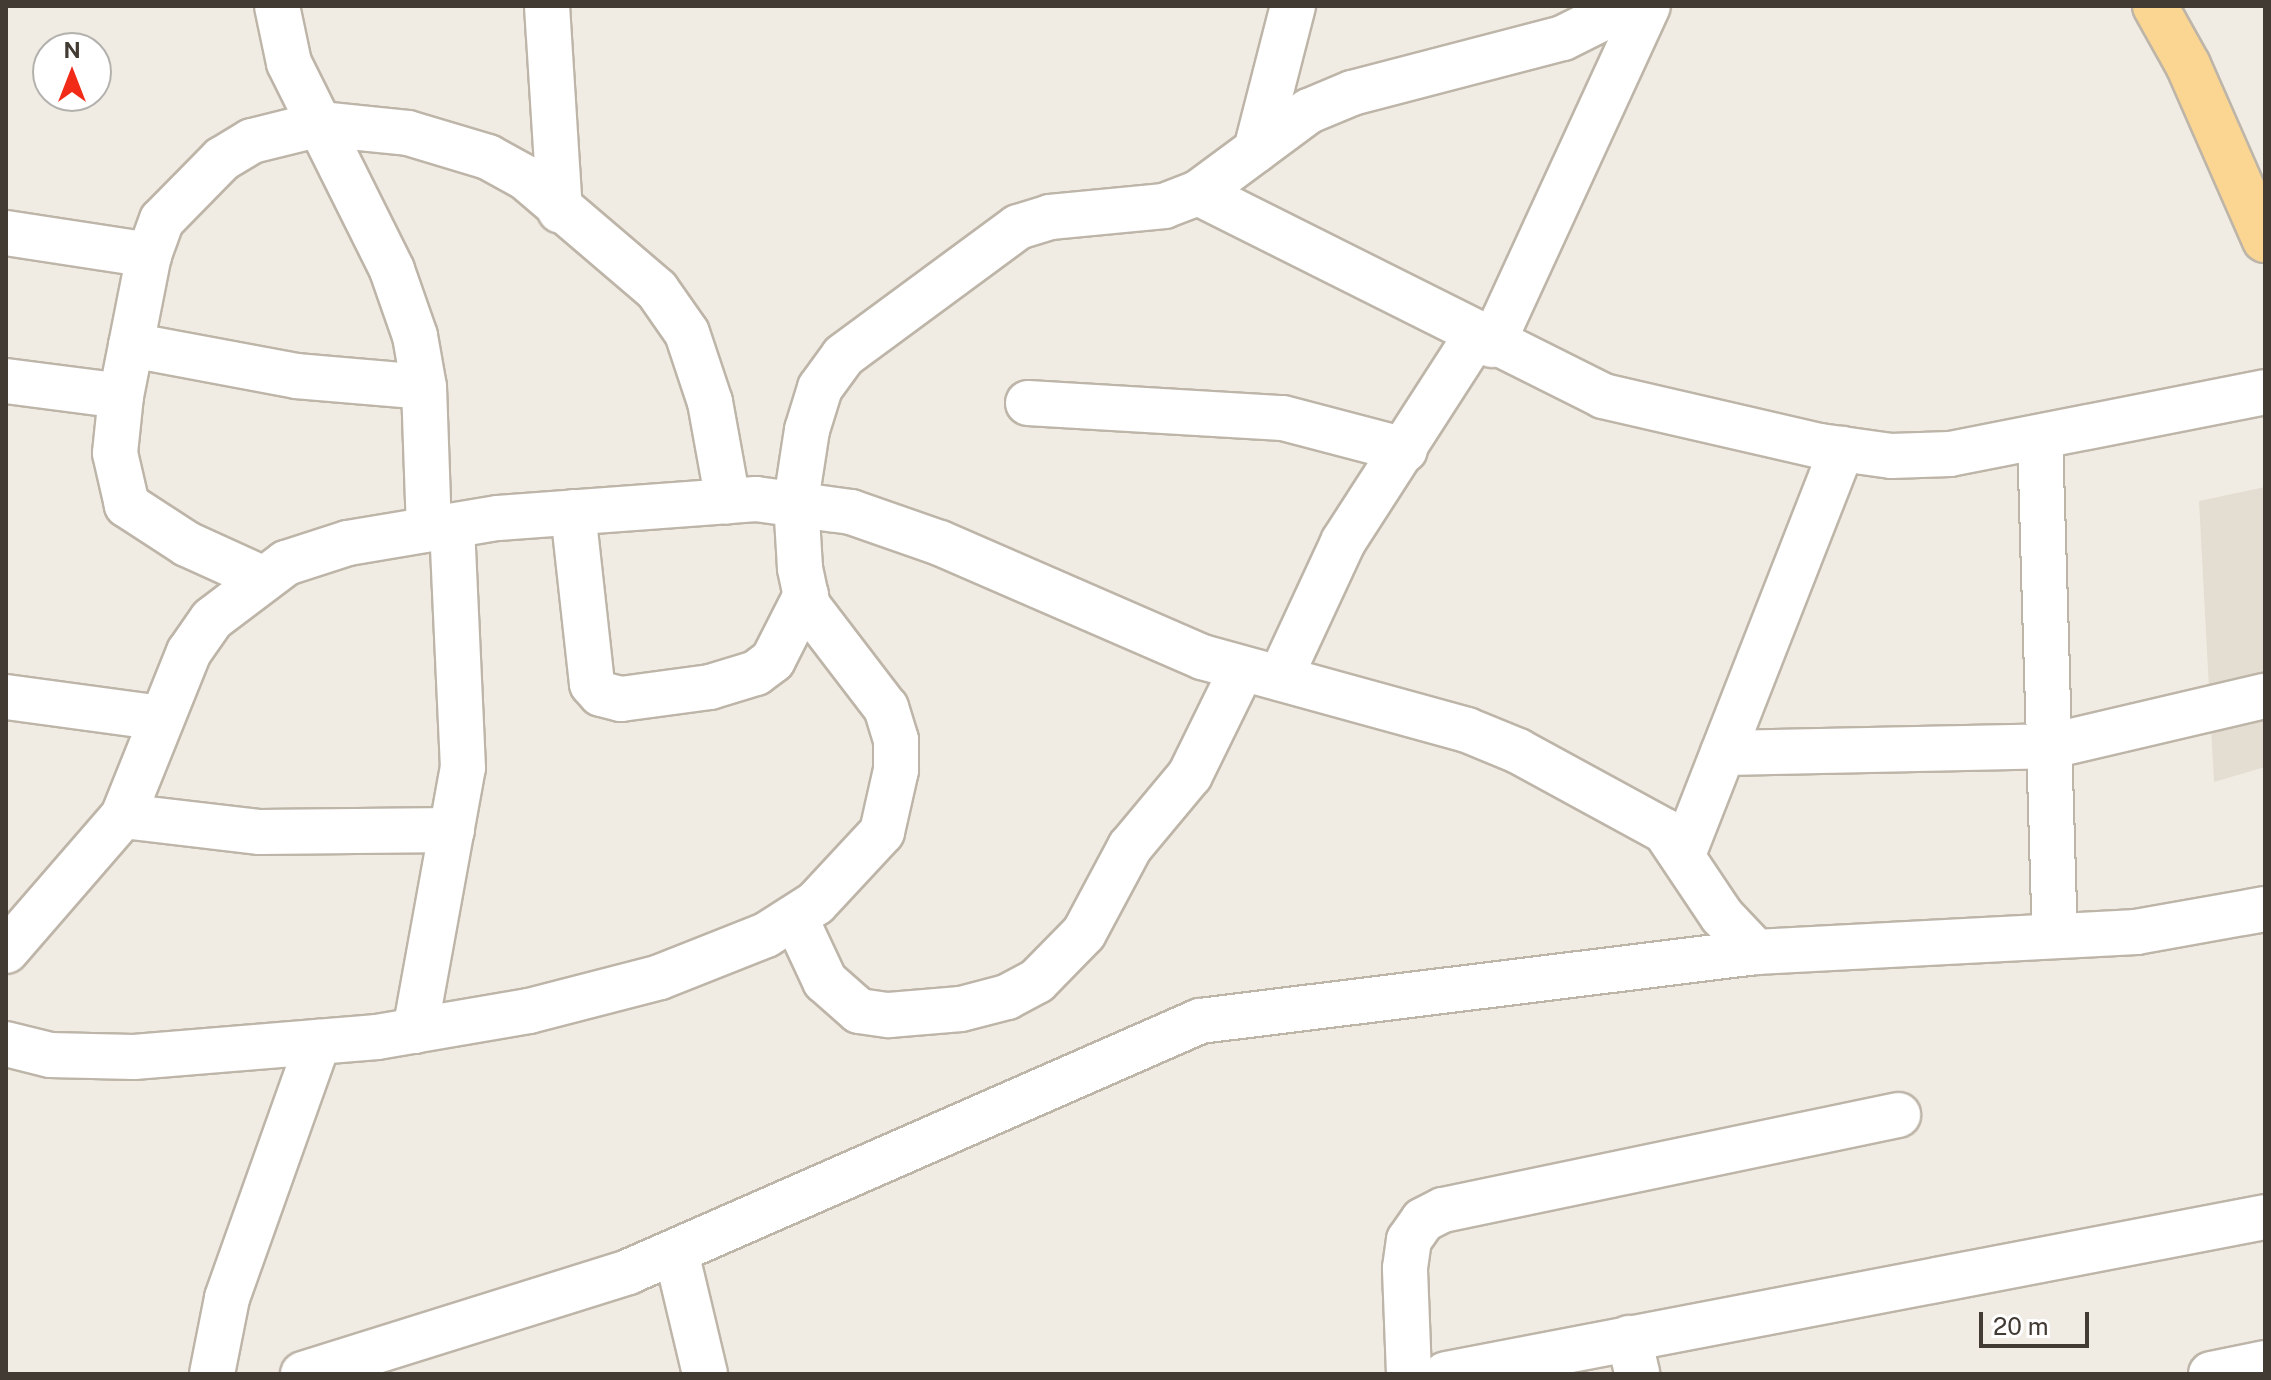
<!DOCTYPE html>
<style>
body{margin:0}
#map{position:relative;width:2271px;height:1380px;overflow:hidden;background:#f1ece3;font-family:"Public Sans",sans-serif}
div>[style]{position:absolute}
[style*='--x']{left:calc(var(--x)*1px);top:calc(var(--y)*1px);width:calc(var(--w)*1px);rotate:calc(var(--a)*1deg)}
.residential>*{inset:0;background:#e4ddd1}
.roads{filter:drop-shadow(2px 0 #beb5a9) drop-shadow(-2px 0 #beb5a9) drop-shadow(0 2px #beb5a9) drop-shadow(0 -2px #beb5a9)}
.minor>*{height:44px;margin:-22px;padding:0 22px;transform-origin:22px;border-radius:22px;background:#fff}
.major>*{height:44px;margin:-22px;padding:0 22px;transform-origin:22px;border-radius:22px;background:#fad692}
span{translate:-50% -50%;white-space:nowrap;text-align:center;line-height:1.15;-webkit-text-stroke:8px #fff;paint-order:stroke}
.frame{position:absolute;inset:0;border:8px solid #423b33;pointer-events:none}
.north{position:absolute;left:32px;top:32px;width:80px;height:80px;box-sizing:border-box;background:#fff;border:2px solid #b3b1ad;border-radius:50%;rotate:0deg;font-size:22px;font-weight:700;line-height:32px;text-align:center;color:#423b33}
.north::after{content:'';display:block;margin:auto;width:28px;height:36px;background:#f22b19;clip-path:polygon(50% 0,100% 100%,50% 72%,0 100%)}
.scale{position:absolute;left:1979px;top:1312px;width:110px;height:36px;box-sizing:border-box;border:4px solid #423b33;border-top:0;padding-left:10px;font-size:24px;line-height:28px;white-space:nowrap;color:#423b33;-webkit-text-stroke:6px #fff;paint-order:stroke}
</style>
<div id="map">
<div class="residential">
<div style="clip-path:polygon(2265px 487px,2265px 767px,2214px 782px,2199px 501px)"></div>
</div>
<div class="roads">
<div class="minor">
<div style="--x:277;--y:6;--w:58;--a:78.1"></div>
<div style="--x:289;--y:63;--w:231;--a:63.5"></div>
<div style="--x:392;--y:270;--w:70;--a:70.8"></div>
<div style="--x:415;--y:336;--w:52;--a:80"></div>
<div style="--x:424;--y:387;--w:142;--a:88"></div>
<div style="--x:547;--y:6;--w:205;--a:86.4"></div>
<div style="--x:1256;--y:150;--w:149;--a:-75.6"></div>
<div style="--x:1198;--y:193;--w:453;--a:26.6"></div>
<div style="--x:1603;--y:396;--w:223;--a:13"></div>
<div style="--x:1820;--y:446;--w:72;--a:8"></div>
<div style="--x:1891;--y:456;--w:59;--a:-1.9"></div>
<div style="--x:1950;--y:454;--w:321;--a:-11.1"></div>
<div style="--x:6;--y:233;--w:145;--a:8.7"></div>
<div style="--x:131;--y:345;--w:168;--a:10.6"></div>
<div style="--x:296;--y:376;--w:128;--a:4.9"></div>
<div style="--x:1492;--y:345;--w:373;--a:-65.3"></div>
<div style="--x:6;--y:381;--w:116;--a:7.4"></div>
<div style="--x:1028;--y:403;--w:255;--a:3.4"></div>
<div style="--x:1283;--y:418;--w:126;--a:14.7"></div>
<div style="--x:2040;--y:437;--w:499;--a:88.3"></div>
<div style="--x:573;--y:512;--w:173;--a:83.7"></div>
<div style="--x:592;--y:684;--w:13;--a:48"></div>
<div style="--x:601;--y:694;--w:21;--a:14"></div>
<div style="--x:621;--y:699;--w:90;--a:-7.7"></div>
<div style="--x:710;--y:687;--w:48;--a:-16.9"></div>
<div style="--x:756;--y:673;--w:21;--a:-37"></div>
<div style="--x:773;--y:660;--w:73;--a:-63.1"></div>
<div style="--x:264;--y:579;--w:85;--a:-155.6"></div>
<div style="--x:187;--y:544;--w:72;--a:-147"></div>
<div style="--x:127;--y:505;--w:53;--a:-103"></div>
<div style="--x:115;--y:453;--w:57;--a:-84"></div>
<div style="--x:121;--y:396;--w:144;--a:-78.8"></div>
<div style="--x:149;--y:255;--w:37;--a:-70"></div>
<div style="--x:162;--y:220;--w:86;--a:-45.5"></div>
<div style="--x:222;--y:159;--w:35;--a:-31"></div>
<div style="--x:252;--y:141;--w:70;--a:-14"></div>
<div style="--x:320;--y:124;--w:88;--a:5.8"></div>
<div style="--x:408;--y:133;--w:84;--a:16.7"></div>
<div style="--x:488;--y:157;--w:43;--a:28.9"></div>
<div style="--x:526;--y:178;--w:172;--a:40.5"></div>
<div style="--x:657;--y:290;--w:52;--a:55.1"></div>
<div style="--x:687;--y:333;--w:73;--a:71.6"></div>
<div style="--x:710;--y:402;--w:101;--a:79.7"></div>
<div style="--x:1280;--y:678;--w:150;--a:-65.1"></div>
<div style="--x:1343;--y:542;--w:244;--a:-57.2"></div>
<div style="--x:6;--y:697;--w:157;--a:7.7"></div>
<div style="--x:1723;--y:753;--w:328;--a:-1.2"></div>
<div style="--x:2051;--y:746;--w:220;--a:-13.2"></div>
<div style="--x:123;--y:816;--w:138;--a:6.7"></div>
<div style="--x:260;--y:832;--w:192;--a:-0.6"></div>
<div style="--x:1684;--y:852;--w:433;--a:-68.6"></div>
<div style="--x:795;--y:917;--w:71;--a:64.9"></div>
<div style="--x:825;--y:981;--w:45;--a:41.4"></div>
<div style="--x:859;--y:1011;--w:30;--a:8"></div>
<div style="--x:889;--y:1015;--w:72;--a:-4.8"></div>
<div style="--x:961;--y:1009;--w:48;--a:-14.6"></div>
<div style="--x:1007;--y:997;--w:34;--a:-28"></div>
<div style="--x:1037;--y:981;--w:67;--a:-45.6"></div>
<div style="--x:1084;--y:933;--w:98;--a:-61.9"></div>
<div style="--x:1130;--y:847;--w:94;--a:-50.2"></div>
<div style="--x:1190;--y:775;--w:118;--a:-63.9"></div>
<div style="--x:6;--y:951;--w:179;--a:-49.1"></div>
<div style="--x:123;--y:816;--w:177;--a:-68.1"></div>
<div style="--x:189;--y:652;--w:40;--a:-55.1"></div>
<div style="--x:212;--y:619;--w:93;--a:-37.1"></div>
<div style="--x:286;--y:563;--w:65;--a:-17.9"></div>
<div style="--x:348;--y:543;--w:152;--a:-9.5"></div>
<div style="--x:498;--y:518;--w:259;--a:-4.2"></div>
<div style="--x:756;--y:499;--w:96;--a:7.8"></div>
<div style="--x:851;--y:512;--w:94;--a:19.2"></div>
<div style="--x:940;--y:543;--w:286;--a:23.5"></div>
<div style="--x:1202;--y:657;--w:275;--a:15.4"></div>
<div style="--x:1467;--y:730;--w:55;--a:22.4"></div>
<div style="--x:1518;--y:751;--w:167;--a:28.6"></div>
<div style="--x:1665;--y:831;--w:102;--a:56.2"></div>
<div style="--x:1722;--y:916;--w:50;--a:46.6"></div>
<div style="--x:415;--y:1031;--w:267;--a:-79.7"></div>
<div style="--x:463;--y:768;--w:242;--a:-92.6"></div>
<div style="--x:6;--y:1044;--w:45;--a:14"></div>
<div style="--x:50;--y:1055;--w:84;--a:1.4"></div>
<div style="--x:134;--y:1057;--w:244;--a:-4.7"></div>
<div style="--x:377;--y:1037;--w:154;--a:-9.7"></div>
<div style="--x:529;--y:1011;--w:135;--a:-14.5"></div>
<div style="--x:660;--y:977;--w:114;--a:-21.6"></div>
<div style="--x:766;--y:935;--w:59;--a:-32.6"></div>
<div style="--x:816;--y:903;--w:97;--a:-47.1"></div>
<div style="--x:882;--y:832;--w:64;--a:-77.3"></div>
<div style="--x:896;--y:770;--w:30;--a:-90"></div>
<div style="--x:896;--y:740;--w:34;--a:-107"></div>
<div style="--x:886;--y:708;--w:128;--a:-127.4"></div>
<div style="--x:808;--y:606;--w:39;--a:-102"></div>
<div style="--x:800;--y:568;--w:67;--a:-93.4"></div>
<div style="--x:796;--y:501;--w:72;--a:-81.2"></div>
<div style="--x:807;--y:430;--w:44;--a:-72.8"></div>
<div style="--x:820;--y:388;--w:39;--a:-54"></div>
<div style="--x:843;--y:356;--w:217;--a:-36.4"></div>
<div style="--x:1018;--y:227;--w:34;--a:-17"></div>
<div style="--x:1050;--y:217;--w:115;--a:-5.5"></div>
<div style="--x:1164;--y:206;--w:36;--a:-21"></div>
<div style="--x:1198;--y:193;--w:138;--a:-36.5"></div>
<div style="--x:1309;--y:111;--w:47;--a:-22.7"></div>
<div style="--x:1352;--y:93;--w:218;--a:-14.6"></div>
<div style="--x:1563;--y:38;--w:72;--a:-26.6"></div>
<div style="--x:676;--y:1252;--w:125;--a:76.6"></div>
<div style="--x:1629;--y:1338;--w:37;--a:77"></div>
<div style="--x:212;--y:1374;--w:77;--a:-78.8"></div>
<div style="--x:227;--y:1298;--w:272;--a:-70.4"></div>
<div style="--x:303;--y:1374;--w:341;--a:-17.4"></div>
<div style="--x:628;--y:1272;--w:625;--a:-23.69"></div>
<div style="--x:1200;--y:1021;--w:560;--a:-7.07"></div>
<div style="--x:1756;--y:952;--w:381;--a:-3"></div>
<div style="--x:2136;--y:932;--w:131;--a:-10.1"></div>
<div style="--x:1409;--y:1374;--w:106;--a:-92.2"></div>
<div style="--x:1405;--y:1268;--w:28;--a:-82"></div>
<div style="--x:1409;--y:1240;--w:24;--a:-55"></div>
<div style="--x:1423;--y:1220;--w:22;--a:-27"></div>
<div style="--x:1443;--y:1210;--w:465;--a:-11.8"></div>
<div style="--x:1446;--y:1374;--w:834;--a:-10.85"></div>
<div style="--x:2211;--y:1374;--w:55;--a:-11.5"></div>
</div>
<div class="major">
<div style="--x:2155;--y:6;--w:68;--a:60.8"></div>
<div style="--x:2188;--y:65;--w:191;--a:66.3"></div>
</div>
</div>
<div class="frame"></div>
<div class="north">N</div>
<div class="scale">20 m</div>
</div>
